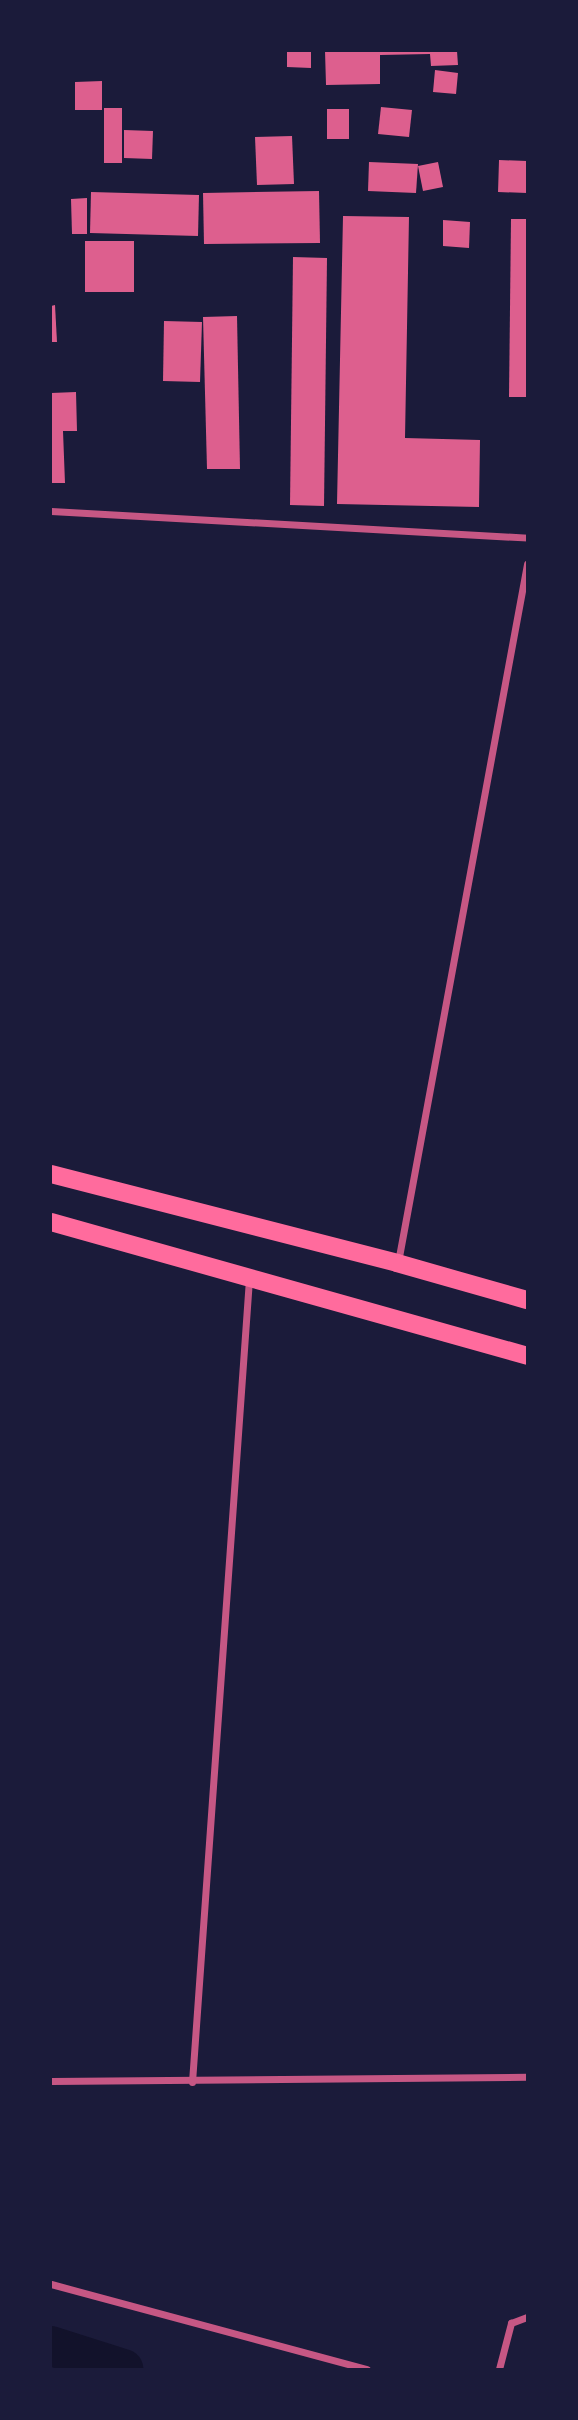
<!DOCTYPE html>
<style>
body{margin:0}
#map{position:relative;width:578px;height:2420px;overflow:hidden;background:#1b1b3a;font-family:"DM Sans",sans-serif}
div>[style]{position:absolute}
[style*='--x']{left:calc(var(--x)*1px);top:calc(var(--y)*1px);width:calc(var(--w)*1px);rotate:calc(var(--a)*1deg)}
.canal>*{height:40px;margin:-20px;padding:0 20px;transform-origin:20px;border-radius:20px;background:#12122b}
.building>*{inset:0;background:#dd5f8e}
.minor>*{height:7px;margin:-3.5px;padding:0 3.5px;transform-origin:3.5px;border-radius:3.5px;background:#c65784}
.primary>*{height:18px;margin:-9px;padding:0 9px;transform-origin:9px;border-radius:9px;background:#ff6b9d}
span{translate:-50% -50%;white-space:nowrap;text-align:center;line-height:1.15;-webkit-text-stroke:7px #1b1b3a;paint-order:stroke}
.frame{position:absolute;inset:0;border:52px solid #1b1b3a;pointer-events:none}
</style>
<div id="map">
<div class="canal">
<div style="--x:51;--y:2346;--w:76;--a:17.7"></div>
</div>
<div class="building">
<div style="clip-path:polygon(287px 51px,311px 51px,311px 68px,287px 67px)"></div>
<div style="clip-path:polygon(325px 51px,457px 51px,458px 65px,431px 66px,430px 54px,380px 55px,380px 84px,326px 85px)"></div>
<div style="clip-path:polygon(435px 70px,458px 73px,456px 94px,433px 92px)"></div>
<div style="clip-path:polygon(102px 81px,102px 110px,75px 110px,75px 82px)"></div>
<div style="clip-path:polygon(381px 107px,412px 110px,409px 137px,378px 134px)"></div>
<div style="clip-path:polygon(104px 108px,122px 108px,122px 163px,104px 163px)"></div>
<div style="clip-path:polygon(327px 109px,349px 109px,349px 139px,327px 139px)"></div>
<div style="clip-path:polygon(124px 130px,153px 131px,152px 159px,124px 158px)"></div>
<div style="clip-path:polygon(292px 136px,294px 184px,257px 185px,255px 137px)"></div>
<div style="clip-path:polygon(499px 160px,527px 161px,527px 193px,498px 192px)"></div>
<div style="clip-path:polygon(369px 162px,418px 164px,416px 193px,368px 191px)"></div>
<div style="clip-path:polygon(438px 162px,443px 187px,423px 191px,418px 166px)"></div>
<div style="clip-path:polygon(319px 191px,320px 243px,204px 244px,203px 193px)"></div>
<div style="clip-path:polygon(91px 192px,199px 195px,198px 236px,90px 233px)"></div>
<div style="clip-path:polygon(87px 198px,87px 234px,72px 234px,71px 199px)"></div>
<div style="clip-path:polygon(343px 216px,409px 217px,405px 438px,480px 440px,479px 507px,337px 504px)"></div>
<div style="clip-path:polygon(511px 219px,527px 219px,527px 397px,509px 397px)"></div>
<div style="clip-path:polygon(443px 220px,470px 222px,469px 248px,443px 246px)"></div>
<div style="clip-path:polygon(85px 241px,134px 241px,134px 292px,85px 292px)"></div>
<div style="clip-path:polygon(293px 257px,327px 258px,324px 506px,290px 505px)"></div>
<div style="clip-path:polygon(55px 305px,57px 342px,51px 342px,51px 306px)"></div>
<div style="clip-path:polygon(237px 316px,240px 469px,207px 469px,203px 317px)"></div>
<div style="clip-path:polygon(164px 321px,202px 322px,200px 382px,163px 381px)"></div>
<div style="clip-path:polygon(76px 392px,77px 431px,63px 431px,65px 483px,51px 483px,51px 393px)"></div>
</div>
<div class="minor">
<div style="--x:51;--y:511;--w:477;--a:3.2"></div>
<div style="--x:398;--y:1262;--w:710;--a:-79.53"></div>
<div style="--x:51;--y:2081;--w:476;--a:-0.5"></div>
<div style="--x:192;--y:2082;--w:805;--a:-85.94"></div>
<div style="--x:51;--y:2284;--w:327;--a:15.1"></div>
<div style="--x:499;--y:2369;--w:48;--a:-75.4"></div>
<div style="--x:511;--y:2323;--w:17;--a:-21"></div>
</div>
<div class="primary">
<div style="--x:51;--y:1174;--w:357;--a:14.4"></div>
<div style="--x:397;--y:1263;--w:135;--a:15.9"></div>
<div style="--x:51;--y:1222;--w:495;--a:15.7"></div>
</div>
<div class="frame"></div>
</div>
